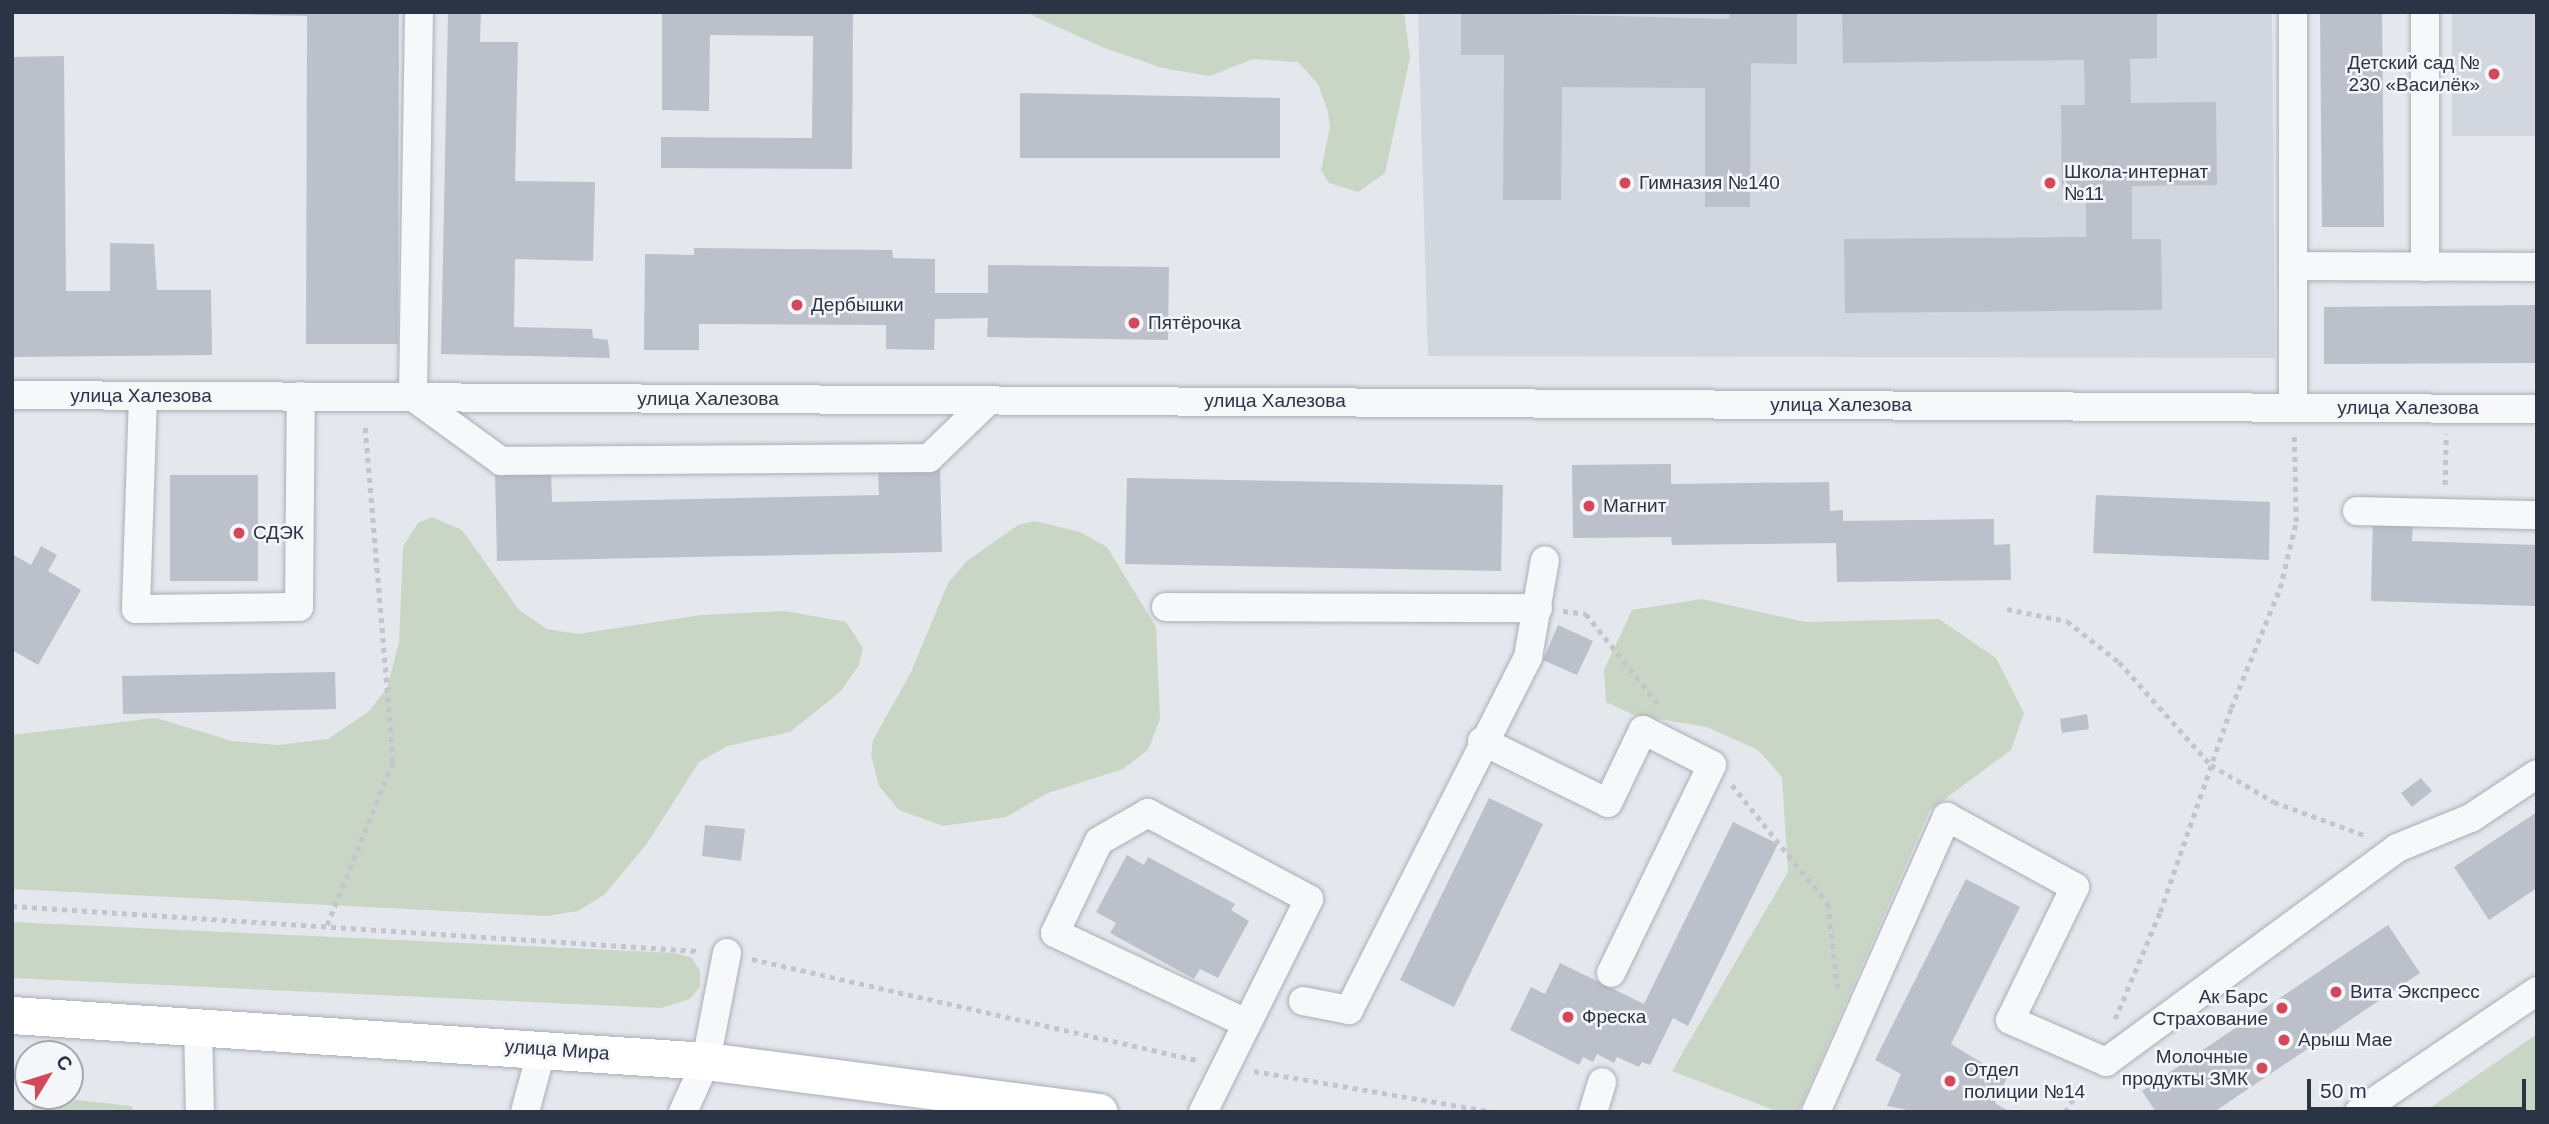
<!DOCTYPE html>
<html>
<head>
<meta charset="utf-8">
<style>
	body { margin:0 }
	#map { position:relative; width:2549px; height:1124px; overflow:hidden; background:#e4e7ec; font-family:Arial,sans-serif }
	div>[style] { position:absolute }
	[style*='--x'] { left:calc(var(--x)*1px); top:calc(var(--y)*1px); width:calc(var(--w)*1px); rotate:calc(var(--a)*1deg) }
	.built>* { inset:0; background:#d2d6de }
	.green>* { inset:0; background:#c9d6c5 }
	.building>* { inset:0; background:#bbc0ca }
	.path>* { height:4.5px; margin-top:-2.25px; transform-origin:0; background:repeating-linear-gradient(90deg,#c2c5cb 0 5px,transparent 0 10px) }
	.roads { filter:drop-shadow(0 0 2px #a9aeb7) drop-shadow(0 0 2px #a9aeb7) }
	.minor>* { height:28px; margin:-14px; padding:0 14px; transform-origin:14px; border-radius:14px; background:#f7f8fa }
	.major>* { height:37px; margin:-18.5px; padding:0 18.5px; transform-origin:18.5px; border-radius:18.5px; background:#fff }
	.dots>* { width:19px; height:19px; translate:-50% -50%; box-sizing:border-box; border:4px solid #f4f6f9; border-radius:50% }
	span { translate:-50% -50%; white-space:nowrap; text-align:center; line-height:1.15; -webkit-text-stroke:5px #f4f6f9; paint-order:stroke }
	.poi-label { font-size:19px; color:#2b3445 }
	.right { translate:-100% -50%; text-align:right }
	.left { translate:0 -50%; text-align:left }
	.street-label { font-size:19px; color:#2b3445 }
	.frame { position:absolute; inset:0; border:14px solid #2b3445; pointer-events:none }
	.north { position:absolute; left:14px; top:1040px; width:70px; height:70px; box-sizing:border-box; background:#f4f6f9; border:2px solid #a4a8b1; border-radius:50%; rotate:52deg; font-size:19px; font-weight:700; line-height:28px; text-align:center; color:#2b3445 }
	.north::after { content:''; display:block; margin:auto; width:24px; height:32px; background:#d1495b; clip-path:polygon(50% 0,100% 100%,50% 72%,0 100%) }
	.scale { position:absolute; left:2307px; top:1079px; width:219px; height:32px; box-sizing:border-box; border:4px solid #2b3445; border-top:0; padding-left:9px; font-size:21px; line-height:24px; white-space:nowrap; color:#2b3445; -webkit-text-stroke:5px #f4f6f9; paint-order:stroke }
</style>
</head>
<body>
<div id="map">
	<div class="built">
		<i style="clip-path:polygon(1418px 12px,2272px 12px,2275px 358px,1428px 356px)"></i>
		<i style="clip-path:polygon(2452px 12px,2537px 12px,2537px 136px,2452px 136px)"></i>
	</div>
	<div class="green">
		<i style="clip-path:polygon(1025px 12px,1404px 12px,1410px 58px,1385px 173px,1358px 192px,1329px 183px,1321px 170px,1330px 127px,1328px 112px,1318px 84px,1298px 62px,1253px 59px,1210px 76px,1162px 68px,1102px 47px)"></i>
		<i style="clip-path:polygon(432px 517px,462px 530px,519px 610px,547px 629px,578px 634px,701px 615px,785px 611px,846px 622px,863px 648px,859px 665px,840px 692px,790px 732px,728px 746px,699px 762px,646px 845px,605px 894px,578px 911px,547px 916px,12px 889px,12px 735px,156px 718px,232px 741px,278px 745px,328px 739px,368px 712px,387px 688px,399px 642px,403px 547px,418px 523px)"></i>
		<i style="clip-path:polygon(1035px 521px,1080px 532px,1107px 547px,1156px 627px,1160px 719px,1148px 750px,1123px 769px,1048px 793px,1006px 817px,943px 826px,899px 810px,879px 786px,871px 755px,873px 740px,911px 672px,948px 583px,967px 561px,1018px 525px)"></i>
		<i style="clip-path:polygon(1702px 599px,1805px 622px,1939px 619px,1996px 658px,2024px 713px,2011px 750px,1930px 810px,1798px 1112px,1779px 1112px,1672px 1071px,1788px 872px,1782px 777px,1758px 750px,1707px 727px,1634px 715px,1606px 702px,1604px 670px,1632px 610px)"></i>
		<i style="clip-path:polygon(12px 922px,676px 953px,692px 958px,700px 971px,700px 987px,690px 999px,661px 1008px,13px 978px)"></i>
		<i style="clip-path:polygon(2537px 1034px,2537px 1112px,2424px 1112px)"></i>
		<i style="clip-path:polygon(68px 1099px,131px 1106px,135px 1112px,30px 1112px,36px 1101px)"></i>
	</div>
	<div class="building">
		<i style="clip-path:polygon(138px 12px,399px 12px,398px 344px,306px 344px,307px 16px)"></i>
		<i style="clip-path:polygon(448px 12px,481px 12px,480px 42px,518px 42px,515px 181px,595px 182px,593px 261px,515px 259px,514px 327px,592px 329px,593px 338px,608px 340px,610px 358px,441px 354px)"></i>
		<i style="clip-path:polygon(662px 12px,853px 12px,852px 169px,661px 168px,661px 137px,812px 138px,813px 36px,710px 35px,709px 111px,662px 110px)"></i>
		<i style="clip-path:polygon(1461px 12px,1729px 19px,1729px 12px,1797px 12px,1797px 64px,1751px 63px,1750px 207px,1705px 207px,1705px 88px,1562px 87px,1561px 200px,1503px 200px,1504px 55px,1461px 55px)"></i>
		<i style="clip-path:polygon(1842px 12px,2157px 12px,2157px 58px,2130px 59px,2131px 103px,2216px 102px,2217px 185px,2132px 186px,2132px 239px,2161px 239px,2162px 310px,1845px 313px,1844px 239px,2086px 237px,2086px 188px,2062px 188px,2061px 105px,2085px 105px,2084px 60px,1843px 63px)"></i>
		<i style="clip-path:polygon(2320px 12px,2382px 12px,2384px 227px,2322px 227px)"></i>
		<i style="clip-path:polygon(64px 56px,66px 291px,110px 291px,110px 243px,154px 244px,157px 290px,211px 290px,212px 355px,12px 357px,12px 57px)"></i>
		<i style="clip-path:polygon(1020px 93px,1280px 98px,1280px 158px,1020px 158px)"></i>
		<i style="clip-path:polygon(694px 248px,892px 250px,893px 258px,935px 259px,935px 293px,988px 293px,988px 265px,1169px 267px,1168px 340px,987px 337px,988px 318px,935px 319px,934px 350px,886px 349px,886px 325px,699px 324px,699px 350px,644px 350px,645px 254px,694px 255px)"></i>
		<i style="clip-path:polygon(2537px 305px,2537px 363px,2324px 364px,2324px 307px)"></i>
		<i style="clip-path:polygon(1671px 464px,1671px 484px,1829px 482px,1830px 511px,1843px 510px,1843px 521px,1994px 519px,1994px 545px,2010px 544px,2011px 580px,1837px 582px,1836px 543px,1672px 545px,1671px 537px,1573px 538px,1572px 465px)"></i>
		<i style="clip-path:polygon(940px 468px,942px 552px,497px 561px,495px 472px,551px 471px,552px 502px,879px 495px,878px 470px)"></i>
		<i style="clip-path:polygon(170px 475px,258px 475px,258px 581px,170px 581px)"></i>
		<i style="clip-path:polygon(1127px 478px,1503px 485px,1501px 571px,1125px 564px)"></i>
		<i style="clip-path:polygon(2096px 495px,2270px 502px,2269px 560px,2093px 553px)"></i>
		<i style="clip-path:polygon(2373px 515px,2413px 516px,2412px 541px,2537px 545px,2537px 606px,2371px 601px)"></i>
		<i style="clip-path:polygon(41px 546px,57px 555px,48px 571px,81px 590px,38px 665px,12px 650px,12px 554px,31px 565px)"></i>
		<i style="clip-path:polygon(1558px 625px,1593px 641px,1577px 675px,1543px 660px)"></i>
		<i style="clip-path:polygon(335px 672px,336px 709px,123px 714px,122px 676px)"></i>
		<i style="clip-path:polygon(2087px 714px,2089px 729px,2062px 733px,2060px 719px)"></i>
		<i style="clip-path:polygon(2421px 778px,2432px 791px,2412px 807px,2401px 793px)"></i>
		<i style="clip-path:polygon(1489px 798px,1543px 824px,1454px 1007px,1400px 980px)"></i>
		<i style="clip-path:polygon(2537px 812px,2537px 888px,2489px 920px,2454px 867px)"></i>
		<i style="clip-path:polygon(1733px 822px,1778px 844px,1688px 1026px,1673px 1018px,1650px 1065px,1642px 1062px,1639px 1067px,1617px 1057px,1614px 1063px,1597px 1054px,1593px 1062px,1583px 1057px,1579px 1065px,1510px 1030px,1531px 987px,1545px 994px,1560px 963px,1644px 1004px)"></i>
		<i style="clip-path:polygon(705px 825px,745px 829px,741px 861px,702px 856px)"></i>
		<i style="clip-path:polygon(1127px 855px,1144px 865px,1148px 857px,1235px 904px,1231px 910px,1249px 921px,1218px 978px,1200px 969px,1194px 979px,1110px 933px,1116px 923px,1096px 912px)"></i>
		<i style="clip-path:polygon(1966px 879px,2020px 907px,1951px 1044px,2007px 1078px,1995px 1103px,2010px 1112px,1918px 1112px,1887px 1106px,1901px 1074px,1875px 1060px)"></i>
		<i style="clip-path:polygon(2388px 925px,2420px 973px,2214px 1112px,2156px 1112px,2142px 1091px)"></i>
	</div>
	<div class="path">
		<i style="--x:2445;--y:485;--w:51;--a:-88.9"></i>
		<i style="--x:2007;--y:609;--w:61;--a:11.3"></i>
		<i style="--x:2067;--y:621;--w:66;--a:38.3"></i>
		<i style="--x:2119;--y:662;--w:138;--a:48.2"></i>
		<i style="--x:2211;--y:765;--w:73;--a:30.4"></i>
		<i style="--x:2274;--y:802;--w:99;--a:20.1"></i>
		<i style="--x:1563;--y:611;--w:23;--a:7"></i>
		<i style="--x:1586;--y:614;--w:118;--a:51.2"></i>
		<i style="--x:1732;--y:785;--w:153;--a:51.1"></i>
		<i style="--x:1828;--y:904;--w:87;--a:83.4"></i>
		<i style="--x:12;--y:906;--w:688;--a:3.75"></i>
		<i style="--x:327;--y:925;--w:176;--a:-68"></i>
		<i style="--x:393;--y:762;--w:337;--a:-94.8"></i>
		<i style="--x:752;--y:959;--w:457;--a:12.8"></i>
		<i style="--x:2115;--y:1019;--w:116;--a:-67.2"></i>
		<i style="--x:2160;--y:912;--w:216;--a:-70.8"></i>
		<i style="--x:2231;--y:708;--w:130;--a:-67.8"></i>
		<i style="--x:2280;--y:588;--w:68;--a:-76.4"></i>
		<i style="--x:2296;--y:522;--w:88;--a:-91.3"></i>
		<i style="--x:1254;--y:1071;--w:244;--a:9.7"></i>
		<i style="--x:2065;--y:1112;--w:34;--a:-58"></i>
	</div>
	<div class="roads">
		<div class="minor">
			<i style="--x:419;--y:12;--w:385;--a:90.9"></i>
			<i style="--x:413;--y:397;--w:109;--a:36"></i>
			<i style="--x:501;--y:461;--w:428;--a:-0.4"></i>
			<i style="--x:929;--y:458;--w:83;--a:-44"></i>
			<i style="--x:2293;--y:12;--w:396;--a:90"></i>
			<i style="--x:2425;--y:12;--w:255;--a:90"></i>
			<i style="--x:2293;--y:266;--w:244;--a:0.2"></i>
			<i style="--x:12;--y:395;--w:2525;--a:0.32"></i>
			<i style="--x:143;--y:396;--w:213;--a:91.9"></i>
			<i style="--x:136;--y:609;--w:163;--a:-0.7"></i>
			<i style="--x:299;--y:607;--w:211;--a:-89.5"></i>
			<i style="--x:2357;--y:511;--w:180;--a:1.3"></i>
			<i style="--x:1166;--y:607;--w:372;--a:0.2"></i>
			<i style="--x:1482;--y:741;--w:140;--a:26.2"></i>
			<i style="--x:1608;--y:803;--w:81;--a:-64.4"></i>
			<i style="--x:1643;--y:730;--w:77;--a:26.9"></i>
			<i style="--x:1712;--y:765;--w:231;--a:115.9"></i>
			<i style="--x:1303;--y:1001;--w:47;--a:11.1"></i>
			<i style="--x:1349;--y:1010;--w:396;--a:-63.1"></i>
			<i style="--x:1528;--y:657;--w:98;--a:-80.1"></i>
			<i style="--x:198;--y:1026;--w:86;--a:88.7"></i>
			<i style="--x:525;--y:1112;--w:65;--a:-74.9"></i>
			<i style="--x:683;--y:1112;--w:56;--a:-65.7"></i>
			<i style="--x:706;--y:1061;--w:110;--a:-79"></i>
			<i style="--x:1203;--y:1112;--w:238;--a:-63.5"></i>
			<i style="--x:1309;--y:899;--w:183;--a:-151.9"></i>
			<i style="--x:1148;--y:813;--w:56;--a:150.3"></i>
			<i style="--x:1099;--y:841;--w:102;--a:115.6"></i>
			<i style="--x:1055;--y:933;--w:211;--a:25.2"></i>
			<i style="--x:1593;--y:1112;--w:31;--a:-73"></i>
			<i style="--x:1816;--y:1112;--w:323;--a:-66.1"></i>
			<i style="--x:1947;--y:817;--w:146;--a:28.7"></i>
			<i style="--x:2075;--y:887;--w:148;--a:116"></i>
			<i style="--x:2010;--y:1020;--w:105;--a:23.6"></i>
			<i style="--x:2106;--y:1062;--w:361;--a:-36.3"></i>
			<i style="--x:2397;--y:848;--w:80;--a:-22.1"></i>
			<i style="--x:2471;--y:818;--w:79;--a:-33.7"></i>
			<i style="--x:2359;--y:1112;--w:215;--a:-34.2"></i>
		</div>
		<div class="major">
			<i style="--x:12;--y:1015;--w:696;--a:3.79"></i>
			<i style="--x:706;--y:1061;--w:396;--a:7.4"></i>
		</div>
	</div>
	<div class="dots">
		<i style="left:2494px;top:74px;background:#d1495b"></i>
		<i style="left:1625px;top:183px;background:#d1495b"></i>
		<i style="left:2050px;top:183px;background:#d1495b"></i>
		<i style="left:797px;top:305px;background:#d1495b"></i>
		<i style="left:1134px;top:323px;background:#d1495b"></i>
		<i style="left:1589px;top:506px;background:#d1495b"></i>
		<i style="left:239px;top:533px;background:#d1495b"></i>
		<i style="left:2336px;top:992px;background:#d1495b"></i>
		<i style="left:2282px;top:1008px;background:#d1495b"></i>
		<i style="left:1568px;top:1017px;background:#d1495b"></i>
		<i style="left:2284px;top:1040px;background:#d1495b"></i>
		<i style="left:2262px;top:1068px;background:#d1495b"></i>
		<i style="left:1950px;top:1081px;background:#d1495b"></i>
	</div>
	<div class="poi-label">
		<span class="right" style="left:2480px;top:74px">Детский сад №<br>230 «Василёк»</span>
		<span class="left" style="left:2064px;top:183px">Школа-интернат<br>№11</span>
		<span class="left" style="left:1639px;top:183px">Гимназия №140</span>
		<span class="left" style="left:811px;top:305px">Дербышки</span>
		<span class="left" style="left:1148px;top:323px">Пятёрочка</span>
		<span class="left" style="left:1603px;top:506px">Магнит</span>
		<span class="left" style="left:253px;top:533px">СДЭК</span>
		<span class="left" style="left:2350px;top:992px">Вита Экспресс</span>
		<span class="right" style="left:2268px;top:1008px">Ак Барс<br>Страхование</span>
		<span class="left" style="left:1582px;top:1017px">Фреска</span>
		<span class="left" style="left:2298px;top:1040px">Арыш Мае</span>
		<span class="right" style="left:2248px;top:1068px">Молочные<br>продукты ЗМК</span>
		<span class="left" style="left:1964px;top:1081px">Отдел<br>полиции №14</span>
	</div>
	<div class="street-label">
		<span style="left:141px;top:396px">улица Халезова</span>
		<span style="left:708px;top:399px">улица Халезова</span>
		<span style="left:1275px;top:401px">улица Халезова</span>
		<span style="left:1841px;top:405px">улица Халезова</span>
		<span style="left:2408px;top:408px">улица Халезова</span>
		<span style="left:557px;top:1050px;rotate:4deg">улица Мира</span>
	</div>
	<div class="frame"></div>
	<div class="north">С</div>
	<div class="scale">50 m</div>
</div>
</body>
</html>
